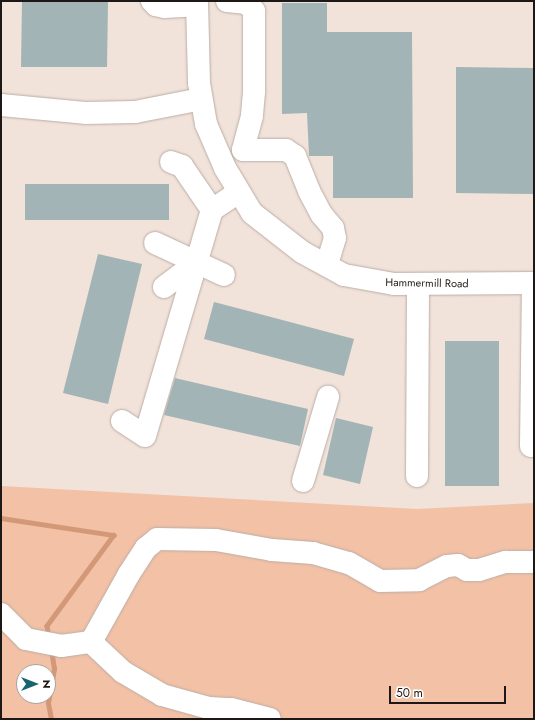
<!DOCTYPE html>
<html>
<head>
<meta charset="utf-8">
<style>
	body { margin:0 }
	#map { position:relative; width:535px; height:720px; overflow:hidden; background:#f1e2da; font-family:Jost,sans-serif }
	div>[style] { position:absolute }
	[style*='--x'] { left:calc(var(--x)*1px); top:calc(var(--y)*1px); width:calc(var(--w)*1px); rotate:calc(var(--a)*1deg) }
	.green>* { inset:0; background:#f2c1a6 }
	.stream>* { height:4.5px; margin:-2.25px; padding:0 2.25px; transform-origin:2.25px; border-radius:2.25px; background:#d39877 }
	.building>* { inset:0; background:#a2b4b6 }
	.roads { filter:drop-shadow(0 0 1px #bbada5) drop-shadow(0 0 1px #bbada5) }
	.minor>* { height:22px; margin:-11px; padding:0 11px; transform-origin:11px; border-radius:11px; background:#fff }
	span { translate:-50% -50%; white-space:nowrap; text-align:center; line-height:1.15; -webkit-text-stroke:3px #fff; paint-order:stroke }
	.street-label { font-size:11px; color:#1d1815 }
	.frame { position:absolute; inset:0; border:2px solid #1d1815; pointer-events:none }
	.north { position:absolute; left:16px; top:664px; width:40px; height:40px; box-sizing:border-box; background:#fff; border:1px solid #a5a3a1; border-radius:50%; rotate:90deg; font-size:11px; font-weight:700; line-height:16px; text-align:center; color:#1d1815 }
	.north::after { content:''; display:block; margin:auto; width:14px; height:18px; background:#19656f; clip-path:polygon(50% 0,100% 100%,50% 72%,0 100%) }
	.scale { position:absolute; left:389px; top:686px; width:117px; height:18px; box-sizing:border-box; border:2px solid #1d1815; border-top:0; padding-left:5px; font-size:12px; line-height:14px; white-space:nowrap; color:#1d1815; -webkit-text-stroke:3px #fff; paint-order:stroke }
</style>
</head>
<body>
<div id="map">
	<div class="green">
		<i style="clip-path:polygon(evenodd,1px 486px,417px 509px,534px 503px,534px 719px,1px 719px,1px 486px,24px 672px,48px 672px,48px 696px,24px 696px,24px 672px)"></i>
	</div>
	<div class="stream">
		<i style="--x:1;--y:518;--w:114;--a:8.6"></i>
		<i style="--x:114;--y:535;--w:113;--a:126.4"></i>
		<i style="--x:47;--y:626;--w:11;--a:80"></i>
		<i style="--x:51;--y:719;--w:16;--a:-101"></i>
		<i style="--x:48;--y:703;--w:35;--a:-80"></i>
		<i style="--x:54;--y:669;--w:19;--a:-99"></i>
	</div>
	<div class="building">
		<i style="clip-path:polygon(22px 1px,108px 1px,107px 67px,21px 67px)"></i>
		<i style="clip-path:polygon(282px 3px,327px 3px,327px 32px,412px 32px,413px 198px,333px 198px,333px 156px,309px 156px,307px 113px,282px 114px)"></i>
		<i style="clip-path:polygon(456px 67px,534px 68px,534px 194px,456px 193px)"></i>
		<i style="clip-path:polygon(25px 184px,169px 184px,169px 220px,25px 220px)"></i>
		<i style="clip-path:polygon(98px 254px,142px 264px,108px 404px,63px 393px)"></i>
		<i style="clip-path:polygon(214px 302px,354px 339px,344px 376px,204px 339px)"></i>
		<i style="clip-path:polygon(445px 341px,499px 341px,499px 486px,445px 486px)"></i>
		<i style="clip-path:polygon(175px 378px,308px 409px,300px 446px,164px 415px)"></i>
		<i style="clip-path:polygon(336px 418px,373px 427px,360px 484px,323px 475px)"></i>
	</div>
	<div class="roads">
		<div class="minor">
			<i style="--x:152;--y:1;--w:6;--a:45"></i>
			<i style="--x:156;--y:5;--w:8;--a:14"></i>
			<i style="--x:164;--y:7;--w:33;--a:-3"></i>
			<i style="--x:197;--y:1;--w:82;--a:88.6"></i>
			<i style="--x:199;--y:83;--w:42;--a:80.3"></i>
			<i style="--x:206;--y:124;--w:48;--a:66.6"></i>
			<i style="--x:225;--y:168;--w:52;--a:59"></i>
			<i style="--x:252;--y:213;--w:63;--a:38"></i>
			<i style="--x:302;--y:252;--w:48;--a:28.7"></i>
			<i style="--x:344;--y:275;--w:51;--a:10.2"></i>
			<i style="--x:394;--y:284;--w:140;--a:-0.4"></i>
			<i style="--x:227;--y:1;--w:20;--a:6"></i>
			<i style="--x:247;--y:3;--w:11;--a:49"></i>
			<i style="--x:254;--y:11;--w:81;--a:90"></i>
			<i style="--x:254;--y:92;--w:24;--a:95"></i>
			<i style="--x:252;--y:116;--w:35;--a:105"></i>
			<i style="--x:243;--y:150;--w:43;--a:0"></i>
			<i style="--x:286;--y:150;--w:11;--a:34"></i>
			<i style="--x:295;--y:156;--w:38;--a:68"></i>
			<i style="--x:309;--y:191;--w:27;--a:62"></i>
			<i style="--x:322;--y:215;--w:17;--a:50"></i>
			<i style="--x:333;--y:228;--w:10;--a:79"></i>
			<i style="--x:335;--y:238;--w:28;--a:107"></i>
			<i style="--x:1;--y:105;--w:84;--a:5.4"></i>
			<i style="--x:85;--y:113;--w:50;--a:-1.1"></i>
			<i style="--x:135;--y:112;--w:67;--a:-11.1"></i>
			<i style="--x:171;--y:162;--w:12;--a:20"></i>
			<i style="--x:182;--y:166;--w:53;--a:55.7"></i>
			<i style="--x:155;--y:243;--w:76;--a:24.9"></i>
			<i style="--x:164;--y:287;--w:40;--a:-37"></i>
			<i style="--x:122;--y:421;--w:27;--a:33"></i>
			<i style="--x:145;--y:436;--w:236;--a:-73.5"></i>
			<i style="--x:212;--y:210;--w:32;--a:-34"></i>
			<i style="--x:531;--y:446;--w:163;--a:-89.3"></i>
			<i style="--x:417;--y:476;--w:192;--a:-89.7"></i>
			<i style="--x:303;--y:481;--w:88;--a:-73.4"></i>
			<i style="--x:1;--y:614;--w:35;--a:45"></i>
			<i style="--x:26;--y:639;--w:36;--a:11"></i>
			<i style="--x:61;--y:646;--w:30;--a:-8"></i>
			<i style="--x:91;--y:642;--w:44;--a:43.2"></i>
			<i style="--x:123;--y:672;--w:45;--a:30.5"></i>
			<i style="--x:162;--y:695;--w:49;--a:15.5"></i>
			<i style="--x:209;--y:708;--w:22;--a:3"></i>
			<i style="--x:231;--y:709;--w:40;--a:14.4"></i>
			<i style="--x:91;--y:642;--w:78;--a:-60.8"></i>
			<i style="--x:129;--y:574;--w:31;--a:-57"></i>
			<i style="--x:146;--y:548;--w:14;--a:-39"></i>
			<i style="--x:157;--y:539;--w:59;--a:1"></i>
			<i style="--x:216;--y:540;--w:57;--a:10.1"></i>
			<i style="--x:272;--y:550;--w:41;--a:4.2"></i>
			<i style="--x:313;--y:553;--w:37;--a:16"></i>
			<i style="--x:349;--y:563;--w:36;--a:30"></i>
			<i style="--x:380;--y:581;--w:39;--a:-1"></i>
			<i style="--x:419;--y:580;--w:31;--a:-27"></i>
			<i style="--x:447;--y:566;--w:11;--a:-5"></i>
			<i style="--x:458;--y:565;--w:10;--a:29"></i>
			<i style="--x:467;--y:570;--w:12;--a:0"></i>
			<i style="--x:479;--y:570;--w:28;--a:-17"></i>
			<i style="--x:506;--y:562;--w:28;--a:0"></i>
		</div>
	</div>
	<div class="street-label">
		<span style="left:427px;top:283px;rotate:1deg">Hammermill Road</span>
	</div>
	<div class="frame"></div>
	<div class="north">N</div>
	<div class="scale">50 m</div>
</div>
</body>
</html>
